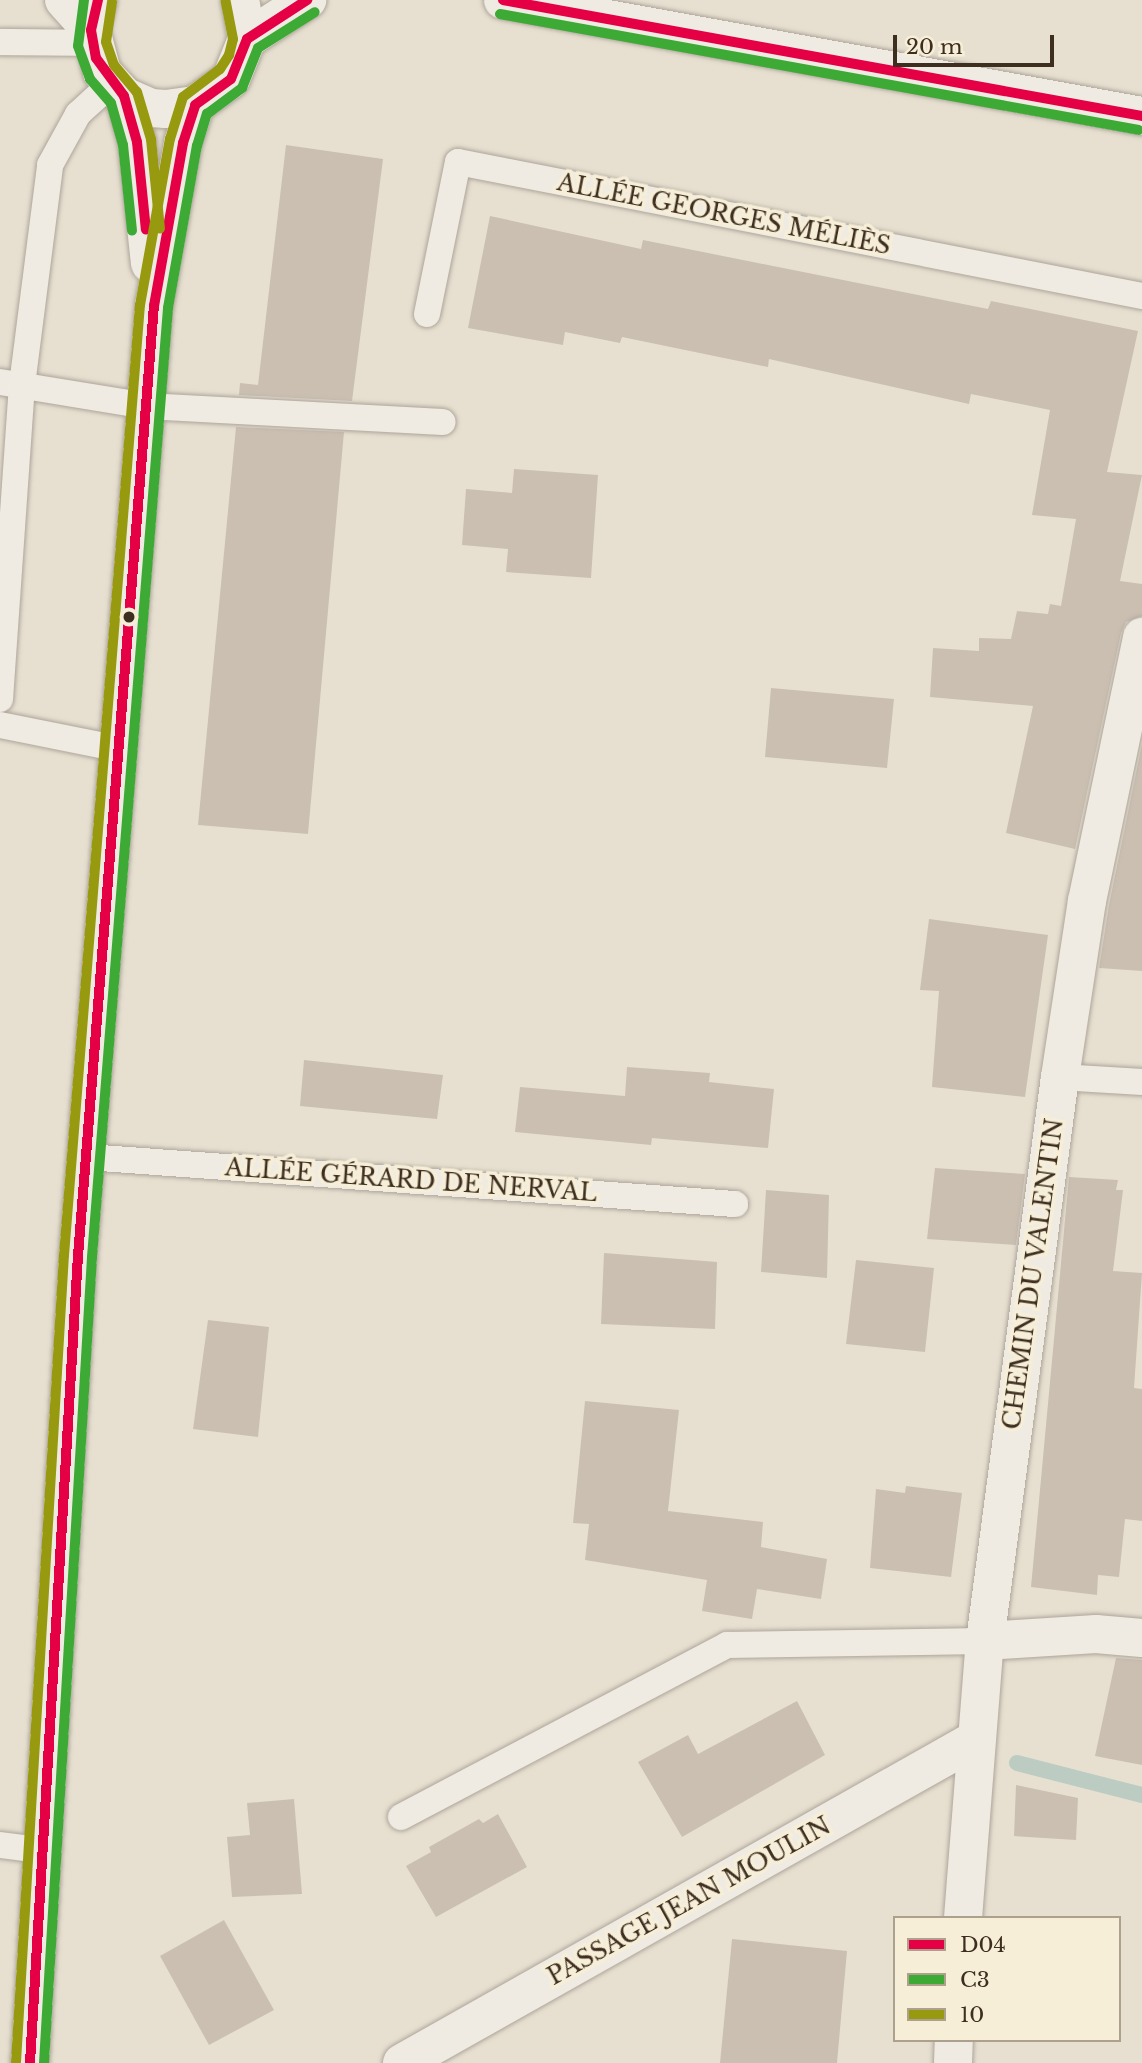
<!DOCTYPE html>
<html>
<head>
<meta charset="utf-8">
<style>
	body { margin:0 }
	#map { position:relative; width:1142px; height:2063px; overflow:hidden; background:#e7e0d1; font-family:"Libre Baskerville",serif }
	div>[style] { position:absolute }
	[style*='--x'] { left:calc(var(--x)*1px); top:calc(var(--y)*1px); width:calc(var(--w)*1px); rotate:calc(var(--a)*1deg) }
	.stream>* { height:16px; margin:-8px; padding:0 8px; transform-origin:8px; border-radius:8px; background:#bcccc2 }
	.building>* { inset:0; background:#cbbfb2 }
	.roads { filter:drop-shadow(0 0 2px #ada599) drop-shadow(0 0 2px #ada599) }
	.lane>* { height:26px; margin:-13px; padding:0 13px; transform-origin:13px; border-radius:13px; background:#efebe3 }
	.street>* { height:38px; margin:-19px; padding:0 19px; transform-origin:19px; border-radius:19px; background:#efebe3 }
	.secondary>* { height:38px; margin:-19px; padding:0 19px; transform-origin:19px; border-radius:19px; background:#efebe3 }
	.bus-1>* { height:10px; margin:-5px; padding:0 5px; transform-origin:5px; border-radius:5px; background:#e50046 }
	.bus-2>* { height:10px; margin:-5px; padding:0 5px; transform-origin:5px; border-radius:5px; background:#3daa36 }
	.bus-3>* { height:10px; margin:-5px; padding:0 5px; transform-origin:5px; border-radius:5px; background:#97990e }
	.dots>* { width:19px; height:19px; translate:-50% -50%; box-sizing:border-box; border:4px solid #f7eed8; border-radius:50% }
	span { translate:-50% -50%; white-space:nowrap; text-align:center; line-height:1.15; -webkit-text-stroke:7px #f7eed8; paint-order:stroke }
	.street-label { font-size:24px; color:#3d2e20 }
	.legend { position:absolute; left:893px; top:1916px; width:228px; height:126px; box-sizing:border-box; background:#f7eed8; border:2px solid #ada18e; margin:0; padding:9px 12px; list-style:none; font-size:21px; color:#3d2e20 }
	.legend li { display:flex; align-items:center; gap:14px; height:35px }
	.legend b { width:35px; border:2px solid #ada18e }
	.scale { position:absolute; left:893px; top:35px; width:161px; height:32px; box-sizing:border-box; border:4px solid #3d2e20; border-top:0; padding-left:9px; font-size:21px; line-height:24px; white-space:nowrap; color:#3d2e20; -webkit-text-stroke:5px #f7eed8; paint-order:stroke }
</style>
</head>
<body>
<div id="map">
	<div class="stream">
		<i style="--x:1017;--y:1763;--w:129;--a:14.4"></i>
	</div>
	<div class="building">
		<i style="clip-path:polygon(286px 145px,383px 159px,352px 401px,239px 395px,240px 383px,258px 385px)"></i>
		<i style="clip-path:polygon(490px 216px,641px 249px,643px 240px,988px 309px,991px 301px,1138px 331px,1107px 472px,1142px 475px,1120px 581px,1142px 584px,1142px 616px,1126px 622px,1121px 633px,1075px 849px,1006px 833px,1033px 706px,930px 697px,933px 648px,979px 651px,979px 638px,1011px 639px,1017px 611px,1048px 614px,1050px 604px,1061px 606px,1076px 519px,1032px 515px,1050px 410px,971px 394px,969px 404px,769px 359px,768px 367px,622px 337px,620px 343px,565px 332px,563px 345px,468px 328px)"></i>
		<i style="clip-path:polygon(236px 427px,344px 432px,308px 834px,198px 825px)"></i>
		<i style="clip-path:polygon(514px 469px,598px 475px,591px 578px,506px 572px,508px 549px,462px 545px,466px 489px,512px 493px)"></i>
		<i style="clip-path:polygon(771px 688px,894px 699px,887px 768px,765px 757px)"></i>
		<i style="clip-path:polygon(1142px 744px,1142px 971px,1099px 968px,1109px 905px)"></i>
		<i style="clip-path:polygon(929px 919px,1048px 935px,1025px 1097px,932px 1087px,939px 991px,920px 990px)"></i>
		<i style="clip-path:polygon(304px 1060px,443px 1075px,437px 1119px,300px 1106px)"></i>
		<i style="clip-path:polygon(627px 1067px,710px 1073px,709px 1082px,774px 1089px,768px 1148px,652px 1138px,651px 1145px,515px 1132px,520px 1087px,625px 1096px)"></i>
		<i style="clip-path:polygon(935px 1168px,1025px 1174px,1016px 1245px,927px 1239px)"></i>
		<i style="clip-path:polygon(1069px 1177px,1118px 1180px,1116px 1190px,1123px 1190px,1113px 1271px,1142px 1273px,1134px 1388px,1142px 1389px,1142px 1521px,1125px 1519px,1119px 1577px,1098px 1575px,1097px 1595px,1031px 1587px)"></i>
		<i style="clip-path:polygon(766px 1190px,829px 1195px,827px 1278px,761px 1272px)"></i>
		<i style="clip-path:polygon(604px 1253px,717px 1262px,715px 1329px,601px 1324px)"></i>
		<i style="clip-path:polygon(856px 1260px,934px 1268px,925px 1352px,846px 1344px)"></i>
		<i style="clip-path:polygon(208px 1320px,269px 1327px,258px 1437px,193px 1429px)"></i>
		<i style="clip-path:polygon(585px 1401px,679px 1410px,668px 1511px,763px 1522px,761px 1547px,827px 1559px,821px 1599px,757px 1589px,752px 1619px,702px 1611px,707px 1580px,585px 1560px,589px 1524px,573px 1523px)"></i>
		<i style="clip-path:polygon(906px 1486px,962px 1493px,951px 1577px,870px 1568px,876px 1489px,905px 1493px)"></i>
		<i style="clip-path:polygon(1116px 1658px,1142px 1660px,1142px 1765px,1095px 1756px)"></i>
		<i style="clip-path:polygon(797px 1701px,825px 1755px,682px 1837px,638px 1762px,688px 1735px,698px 1754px)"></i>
		<i style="clip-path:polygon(1016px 1785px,1078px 1798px,1076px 1840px,1014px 1836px)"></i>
		<i style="clip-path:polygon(294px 1799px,302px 1894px,232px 1897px,227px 1837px,250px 1835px,247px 1803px)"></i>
		<i style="clip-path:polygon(498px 1814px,527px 1867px,436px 1917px,406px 1866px,431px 1852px,429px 1847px,479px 1819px,483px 1823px)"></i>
		<i style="clip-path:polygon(224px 1920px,274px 2010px,209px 2045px,160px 1956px)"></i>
		<i style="clip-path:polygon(732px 1939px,847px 1951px,837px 2063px,720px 2063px)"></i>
	</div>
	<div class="roads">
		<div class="lane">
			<i style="--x:0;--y:42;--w:92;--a:0.6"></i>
			<i style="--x:427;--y:314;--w:155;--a:-78.5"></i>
			<i style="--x:458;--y:162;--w:697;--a:11.08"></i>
			<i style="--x:0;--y:382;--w:148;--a:9.3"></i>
			<i style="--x:146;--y:406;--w:297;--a:3.1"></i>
			<i style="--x:0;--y:699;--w:315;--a:-86"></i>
			<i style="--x:22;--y:385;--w:222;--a:-82.7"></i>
			<i style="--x:50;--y:165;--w:58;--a:-61.2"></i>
			<i style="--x:78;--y:114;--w:45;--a:-42.3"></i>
			<i style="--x:0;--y:725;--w:122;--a:11.3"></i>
			<i style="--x:1060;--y:1077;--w:82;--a:3.5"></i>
			<i style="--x:87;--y:1157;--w:650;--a:4.15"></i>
			<i style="--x:401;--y:1817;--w:369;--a:-27.8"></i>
			<i style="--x:727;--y:1645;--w:258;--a:-0.9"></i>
			<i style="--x:0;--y:1845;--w:40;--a:7.1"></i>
		</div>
		<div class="street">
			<i style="--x:64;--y:0;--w:40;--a:48"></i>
			<i style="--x:985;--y:1641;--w:111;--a:-3.6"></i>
			<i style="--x:1096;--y:1634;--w:46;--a:5"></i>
			<i style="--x:963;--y:1918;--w:278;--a:-85.5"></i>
			<i style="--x:985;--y:1641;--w:569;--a:-82.43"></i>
			<i style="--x:1060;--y:1077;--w:178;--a:-81.3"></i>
			<i style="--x:1087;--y:901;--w:270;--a:-78.2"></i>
			<i style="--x:402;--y:2063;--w:658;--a:-29.41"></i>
			<i style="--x:953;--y:2063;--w:23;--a:-88"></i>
		</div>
		<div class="secondary">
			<i style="--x:98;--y:0;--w:31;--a:103"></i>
			<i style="--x:91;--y:30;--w:43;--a:75.3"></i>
			<i style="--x:102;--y:72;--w:33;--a:47"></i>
			<i style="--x:124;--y:96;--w:30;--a:24"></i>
			<i style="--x:151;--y:108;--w:15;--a:4"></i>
			<i style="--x:166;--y:109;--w:29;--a:-8"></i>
			<i style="--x:195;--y:105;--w:44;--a:-35.8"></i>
			<i style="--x:231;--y:79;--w:43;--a:-68.2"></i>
			<i style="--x:247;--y:39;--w:40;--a:-100"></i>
			<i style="--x:503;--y:0;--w:649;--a:10.29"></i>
			<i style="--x:247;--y:39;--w:72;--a:-33"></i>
			<i style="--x:124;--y:96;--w:48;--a:74.2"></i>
			<i style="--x:137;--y:142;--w:122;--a:83.9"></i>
			<i style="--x:30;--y:2063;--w:808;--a:-86.6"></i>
			<i style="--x:78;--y:1256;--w:953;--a:-85.43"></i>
			<i style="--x:154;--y:306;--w:166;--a:-79.9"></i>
			<i style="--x:183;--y:143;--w:40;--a:-72"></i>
		</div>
	</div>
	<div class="bus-1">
		<i style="--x:98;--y:0;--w:31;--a:103"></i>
		<i style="--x:91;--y:30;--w:28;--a:80"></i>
		<i style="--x:96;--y:58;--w:47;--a:53.6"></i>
		<i style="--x:503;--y:0;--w:649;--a:10.29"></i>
		<i style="--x:247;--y:39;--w:72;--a:-33"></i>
		<i style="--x:124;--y:96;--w:48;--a:74.2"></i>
		<i style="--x:137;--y:142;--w:88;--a:84.2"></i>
		<i style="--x:195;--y:105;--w:44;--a:-35.8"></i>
		<i style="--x:231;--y:79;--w:43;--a:-68.2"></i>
		<i style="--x:30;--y:2063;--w:808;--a:-86.6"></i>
		<i style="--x:78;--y:1256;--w:953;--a:-85.43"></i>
		<i style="--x:154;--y:306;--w:166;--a:-79.9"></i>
		<i style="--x:183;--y:143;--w:40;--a:-72"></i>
	</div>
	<div class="bus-2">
		<i style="--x:84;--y:0;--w:46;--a:97.4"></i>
		<i style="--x:78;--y:46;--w:35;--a:70"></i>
		<i style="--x:90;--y:79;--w:32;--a:49"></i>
		<i style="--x:111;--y:103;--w:44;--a:74.1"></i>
		<i style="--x:123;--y:145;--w:86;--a:84"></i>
		<i style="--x:500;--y:14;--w:649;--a:10.29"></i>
		<i style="--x:44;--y:2063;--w:807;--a:-86.59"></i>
		<i style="--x:92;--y:1257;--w:952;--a:-85.42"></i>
		<i style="--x:168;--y:308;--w:165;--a:-79.9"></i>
		<i style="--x:197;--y:146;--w:34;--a:-73"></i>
		<i style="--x:207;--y:114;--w:44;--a:-36.6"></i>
		<i style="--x:242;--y:88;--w:43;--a:-68.2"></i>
		<i style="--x:258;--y:48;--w:67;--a:-32.3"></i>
	</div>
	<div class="bus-3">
		<i style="--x:112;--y:2;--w:40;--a:98.5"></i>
		<i style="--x:106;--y:42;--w:24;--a:71"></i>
		<i style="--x:114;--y:65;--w:35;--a:50"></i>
		<i style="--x:137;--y:92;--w:49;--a:73.4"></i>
		<i style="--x:151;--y:139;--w:90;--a:84.3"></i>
		<i style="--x:16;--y:2062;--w:808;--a:-86.6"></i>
		<i style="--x:64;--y:1255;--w:953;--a:-85.43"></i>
		<i style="--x:140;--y:305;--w:169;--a:-79.8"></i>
		<i style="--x:170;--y:139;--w:44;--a:-72.8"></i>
		<i style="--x:183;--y:97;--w:46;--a:-37.1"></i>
		<i style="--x:220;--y:69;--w:17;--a:-57"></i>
		<i style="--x:229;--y:55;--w:16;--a:-76"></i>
		<i style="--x:233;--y:39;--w:38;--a:-101"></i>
	</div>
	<div class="dots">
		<i style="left:129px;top:617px;background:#3d2e20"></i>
	</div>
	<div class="street-label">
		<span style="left:724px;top:214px;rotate:11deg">ALLÉE GEORGES MÉLIÈS</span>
		<span style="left:411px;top:1180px;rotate:4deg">ALLÉE GÉRARD DE NERVAL</span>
		<span style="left:1033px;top:1274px;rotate:-82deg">CHEMIN DU VALENTIN</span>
		<span style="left:689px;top:1901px;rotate:-29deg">PASSAGE JEAN MOULIN</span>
	</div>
	<ul class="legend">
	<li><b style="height:9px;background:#e50046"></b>D04</li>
	<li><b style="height:9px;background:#3daa36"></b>C3</li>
	<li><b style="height:9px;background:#97990e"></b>10</li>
	</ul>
	<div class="scale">20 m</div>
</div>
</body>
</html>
